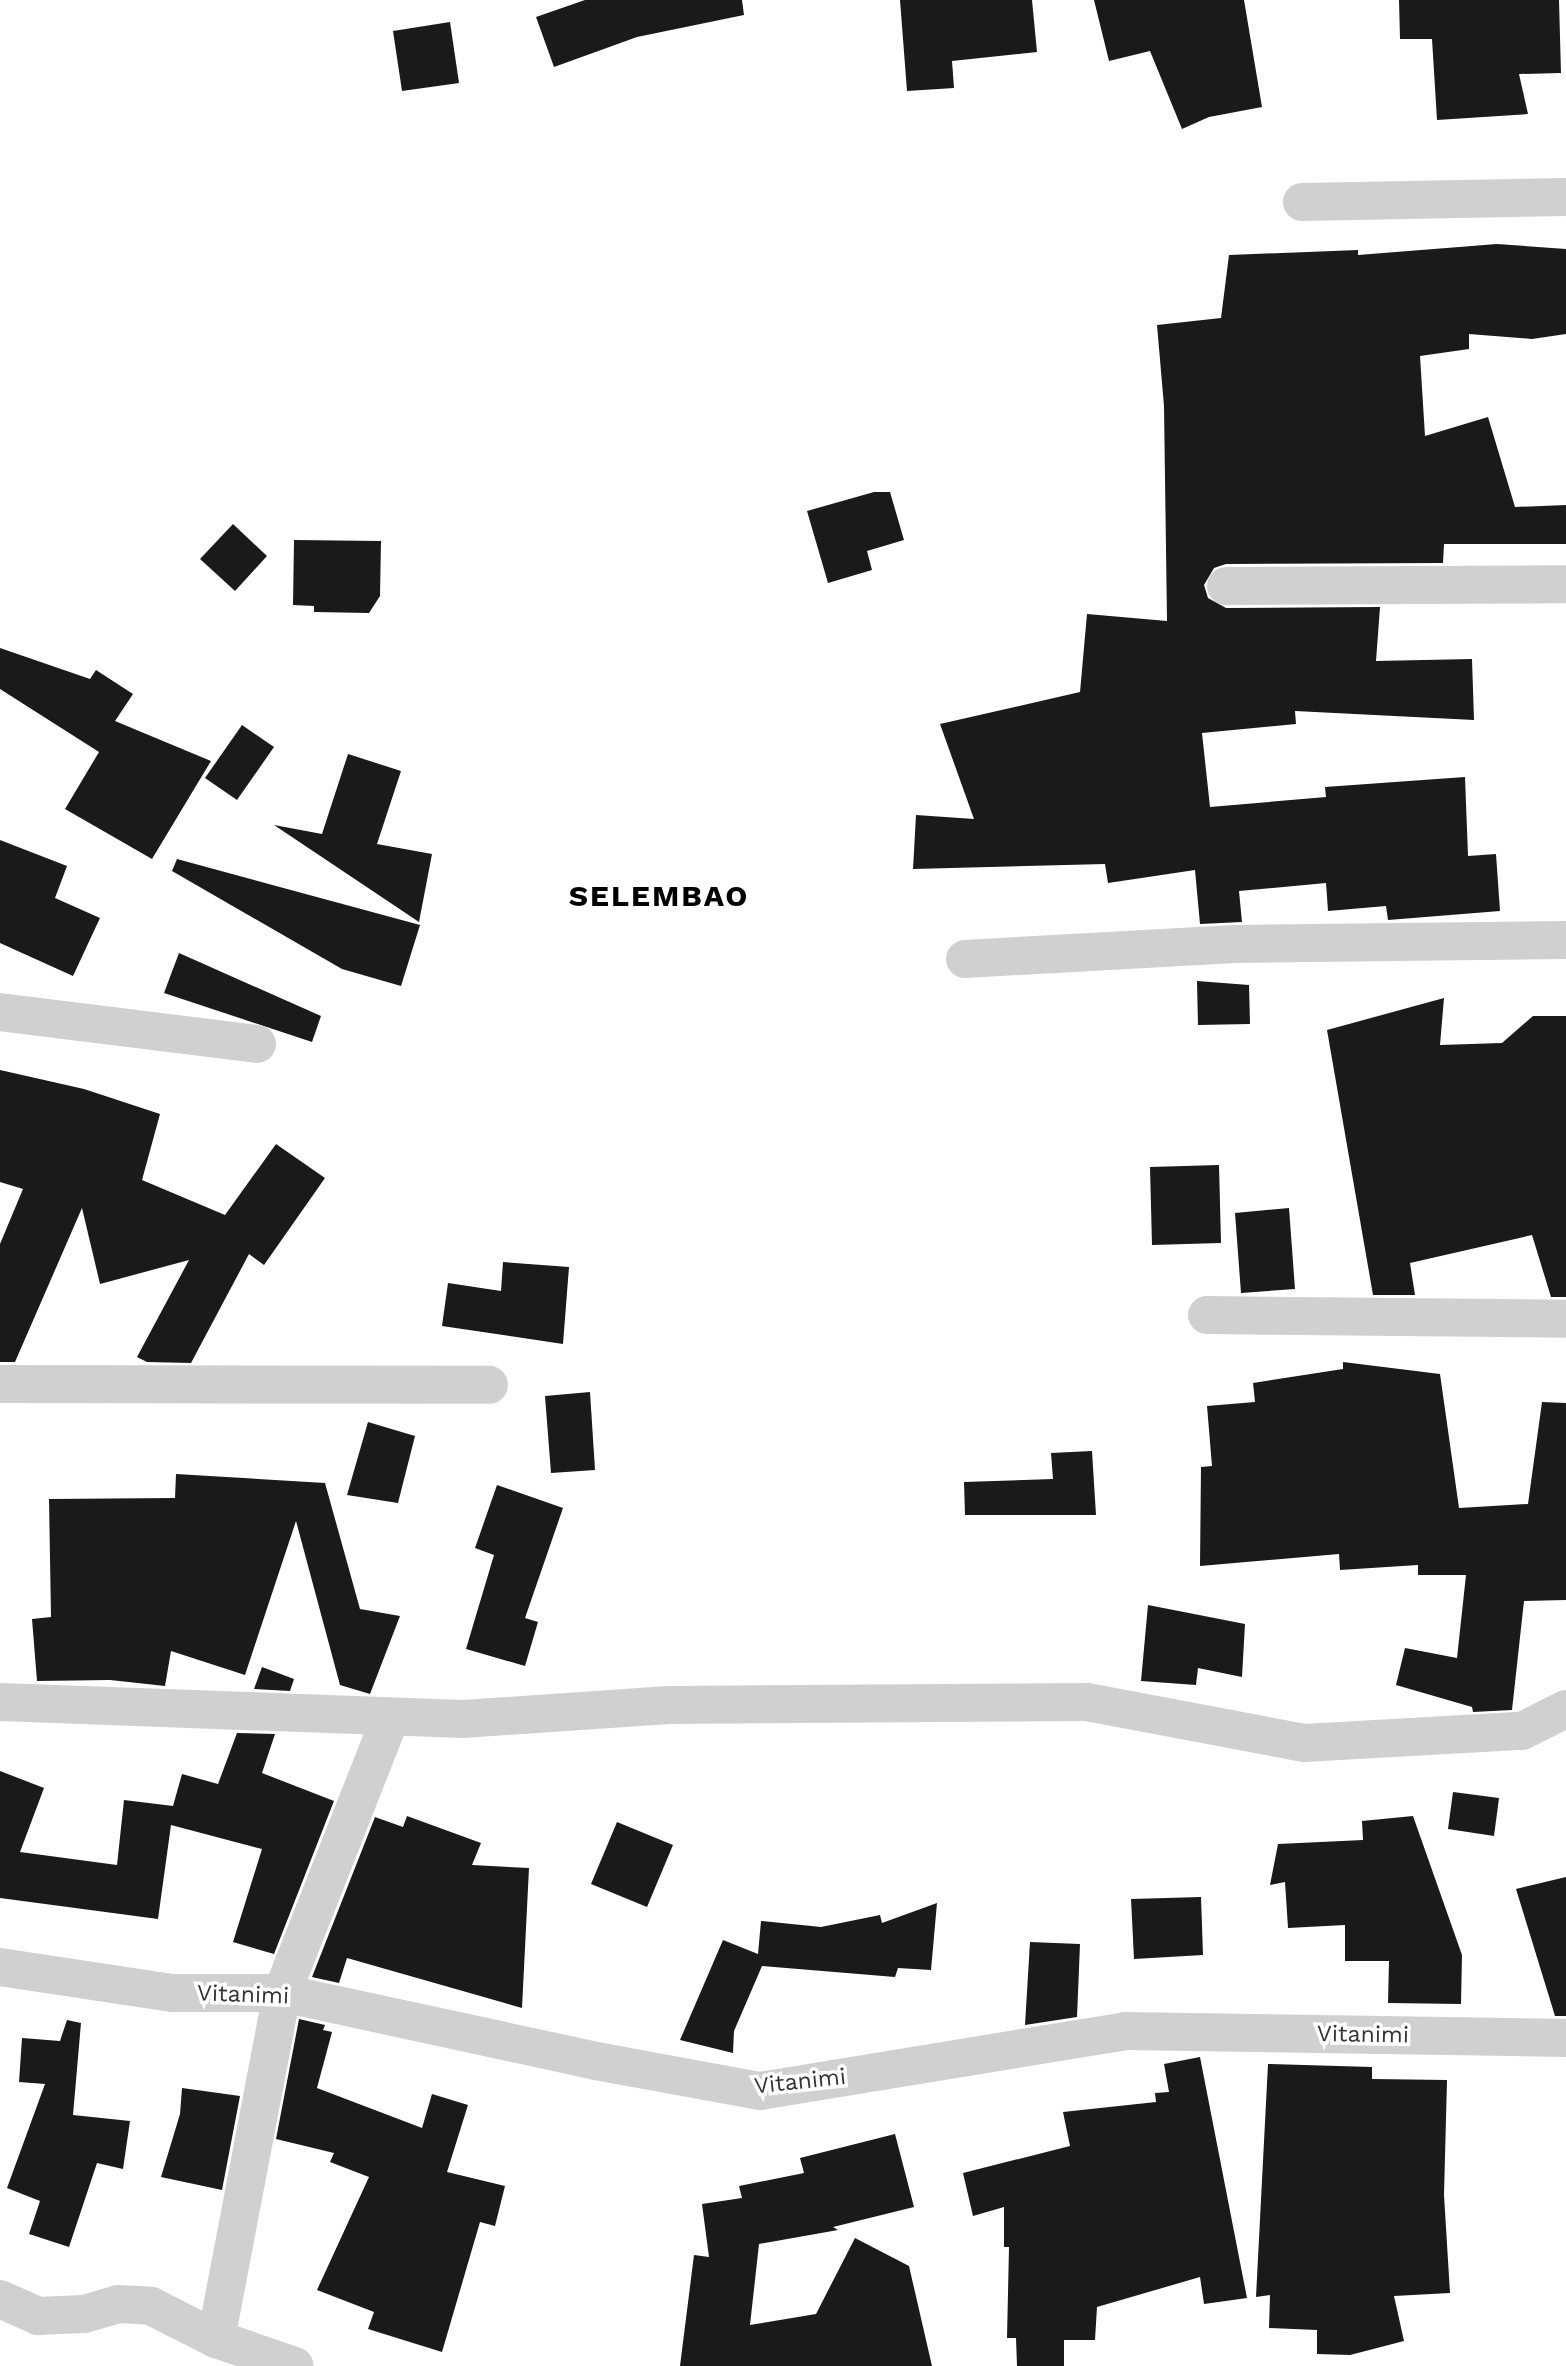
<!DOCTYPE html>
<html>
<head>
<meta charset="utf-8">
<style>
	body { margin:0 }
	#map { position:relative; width:1566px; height:2366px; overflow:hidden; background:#fff; font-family:"Work Sans",sans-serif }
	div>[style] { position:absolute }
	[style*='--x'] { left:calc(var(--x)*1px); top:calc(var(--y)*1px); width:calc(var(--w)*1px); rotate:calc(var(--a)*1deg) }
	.building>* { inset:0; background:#1a1a1a }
	.minor>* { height:38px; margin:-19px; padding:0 19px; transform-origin:19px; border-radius:19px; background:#d0d0d0 }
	span { translate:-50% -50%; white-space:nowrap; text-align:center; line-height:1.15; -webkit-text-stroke:7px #fff; paint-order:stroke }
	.street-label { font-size:23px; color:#333 }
	.district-label { font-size:30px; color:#000; font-weight:700; letter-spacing:2px }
</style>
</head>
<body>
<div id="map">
	<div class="building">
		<i style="clip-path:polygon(585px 0,742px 0,744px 15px,637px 37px,554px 67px,536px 17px)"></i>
		<i style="clip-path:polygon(900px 0,1032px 0,1037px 52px,952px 61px,954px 88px,907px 91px)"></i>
		<i style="clip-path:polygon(1094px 0,1244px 0,1262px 107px,1209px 117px,1182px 129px,1150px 51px,1109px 61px)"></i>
		<i style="clip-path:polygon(1399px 0,1559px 0,1561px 73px,1519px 74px,1528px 114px,1437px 120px,1432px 39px,1400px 39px)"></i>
		<i style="clip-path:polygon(450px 22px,459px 83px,402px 91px,393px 31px)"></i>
		<i style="clip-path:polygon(1497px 244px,1566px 249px,1566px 334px,1532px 339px,1469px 334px,1469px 349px,1420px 356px,1425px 436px,1488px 417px,1515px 507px,1566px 505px,1566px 544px,1444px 544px,1443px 563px,1226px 564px,1214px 568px,1204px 585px,1208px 598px,1226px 608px,1380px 607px,1376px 661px,1472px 659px,1474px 720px,1295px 711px,1296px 724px,1202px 733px,1210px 807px,1326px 797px,1325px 787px,1465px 777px,1468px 856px,1496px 854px,1500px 911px,1388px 920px,1386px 906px,1328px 911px,1326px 883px,1239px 891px,1242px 922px,1200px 924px,1195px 870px,1108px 883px,1105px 864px,913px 869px,916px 815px,974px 819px,940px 724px,1080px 692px,1087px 614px,1167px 621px,1164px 406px,1157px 325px,1221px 318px,1229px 255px,1358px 250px,1358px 255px)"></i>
		<i style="clip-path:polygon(874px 492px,890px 492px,904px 540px,867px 551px,872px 570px,828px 583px,807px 511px)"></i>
		<i style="clip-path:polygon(233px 524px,267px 556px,235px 591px,200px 559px)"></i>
		<i style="clip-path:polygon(294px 540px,381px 541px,380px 596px,369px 613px,314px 612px,314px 606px,293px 605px)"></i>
		<i style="clip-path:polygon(0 648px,90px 679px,96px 670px,133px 694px,115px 721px,211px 761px,152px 859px,65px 809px,99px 752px,0 689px)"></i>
		<i style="clip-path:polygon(242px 725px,274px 747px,237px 800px,205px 778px)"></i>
		<i style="clip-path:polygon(348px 754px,401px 771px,377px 844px,432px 854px,419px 922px,274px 825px,322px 834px)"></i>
		<i style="clip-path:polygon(0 840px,67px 866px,55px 898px,100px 918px,73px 976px,0 943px)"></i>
		<i style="clip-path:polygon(177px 859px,420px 925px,401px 986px,342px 969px,172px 871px)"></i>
		<i style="clip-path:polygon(179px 953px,321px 1016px,312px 1042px,164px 993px)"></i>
		<i style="clip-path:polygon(1197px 981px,1249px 985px,1250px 1024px,1198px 1025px)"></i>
		<i style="clip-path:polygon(1444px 998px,1440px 1045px,1502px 1043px,1533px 1016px,1566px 1016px,1566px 1297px,1551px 1297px,1532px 1235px,1410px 1263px,1415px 1295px,1373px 1295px,1327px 1030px)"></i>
		<i style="clip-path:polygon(0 1070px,84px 1089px,160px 1114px,142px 1180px,225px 1215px,276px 1144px,325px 1178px,264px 1265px,249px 1254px,191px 1363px,147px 1362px,137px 1357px,189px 1260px,100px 1284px,82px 1208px,15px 1362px,0 1362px,0 1244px,23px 1189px,0 1182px)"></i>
		<i style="clip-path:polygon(1219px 1165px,1221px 1243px,1152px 1245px,1150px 1167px)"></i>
		<i style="clip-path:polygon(1289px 1208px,1295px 1289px,1241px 1293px,1235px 1213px)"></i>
		<i style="clip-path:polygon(503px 1262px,569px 1267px,563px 1344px,442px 1326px,448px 1283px,501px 1291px)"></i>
		<i style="clip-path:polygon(1343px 1362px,1440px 1374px,1459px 1508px,1528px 1504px,1542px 1402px,1566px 1403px,1566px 1600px,1524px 1601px,1512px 1710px,1473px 1712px,1472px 1707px,1396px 1685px,1405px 1648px,1457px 1658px,1466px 1575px,1418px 1575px,1418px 1565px,1340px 1570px,1339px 1554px,1200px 1566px,1201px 1467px,1212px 1466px,1207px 1406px,1255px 1402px,1253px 1383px,1343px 1369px)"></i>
		<i style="clip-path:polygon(590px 1392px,595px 1470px,551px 1473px,545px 1396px)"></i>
		<i style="clip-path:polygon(368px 1422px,415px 1436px,398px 1503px,347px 1495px)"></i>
		<i style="clip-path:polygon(1092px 1451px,1096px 1515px,965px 1515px,964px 1482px,1053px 1479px,1051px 1453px)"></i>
		<i style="clip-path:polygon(176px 1474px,325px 1483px,360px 1609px,400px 1616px,370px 1694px,340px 1685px,296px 1521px,245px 1675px,171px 1651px,165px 1686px,110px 1680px,37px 1681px,32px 1619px,51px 1617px,49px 1499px,175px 1498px)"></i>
		<i style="clip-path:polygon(497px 1485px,563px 1508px,525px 1618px,538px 1622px,525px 1666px,466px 1649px,494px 1555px,475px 1548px)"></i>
		<i style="clip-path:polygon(1148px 1605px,1245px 1624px,1242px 1677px,1198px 1668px,1196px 1685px,1141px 1681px)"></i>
		<i style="clip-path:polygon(262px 1667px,294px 1679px,290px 1691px,254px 1689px)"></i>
		<i style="clip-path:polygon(237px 1733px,275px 1734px,262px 1773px,334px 1801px,274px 1954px,233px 1942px,262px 1849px,171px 1825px,158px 1919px,0 1898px,0 1771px,44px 1788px,20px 1852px,117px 1865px,124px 1800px,173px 1806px,182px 1774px,218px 1784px)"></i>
		<i style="clip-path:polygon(1453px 1792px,1499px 1798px,1494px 1836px,1448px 1829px)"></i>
		<i style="clip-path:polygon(407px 1816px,481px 1843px,472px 1865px,529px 1868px,522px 2008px,347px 1958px,339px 1983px,312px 1977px,375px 1817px,403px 1827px)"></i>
		<i style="clip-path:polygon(1413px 1816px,1462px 1955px,1461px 2004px,1388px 2003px,1389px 1961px,1345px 1961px,1345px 1925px,1288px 1928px,1285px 1882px,1270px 1885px,1278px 1844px,1363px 1840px,1362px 1821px)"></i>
		<i style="clip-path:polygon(617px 1822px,673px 1845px,647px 1907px,591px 1884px)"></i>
		<i style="clip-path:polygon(1566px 1877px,1566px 2016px,1555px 2016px,1516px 1889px)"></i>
		<i style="clip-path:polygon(1201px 1897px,1203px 1955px,1134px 1959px,1131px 1899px)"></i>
		<i style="clip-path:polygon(937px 1903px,931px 1970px,898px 1968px,895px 1977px,762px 1966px,734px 2031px,733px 2053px,680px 2040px,723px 1940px,758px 1954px,761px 1921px,821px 1927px,880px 1915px,882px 1923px)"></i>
		<i style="clip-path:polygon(1030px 1942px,1080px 1944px,1077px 2017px,1025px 2025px)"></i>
		<i style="clip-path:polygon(299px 2019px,325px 2025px,323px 2030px,332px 2032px,317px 2088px,422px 2128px,432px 2094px,468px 2105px,447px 2172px,505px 2186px,495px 2226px,480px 2222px,442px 2352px,368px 2329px,374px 2312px,317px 2290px,369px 2177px,330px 2162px,334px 2153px,276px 2139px)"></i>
		<i style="clip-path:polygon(67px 2020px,81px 2023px,73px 2115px,130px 2121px,123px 2169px,97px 2163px,69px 2247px,29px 2234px,40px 2201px,7px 2188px,45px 2084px,19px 2082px,22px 2038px,60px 2041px)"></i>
		<i style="clip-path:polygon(1200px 2057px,1247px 2298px,1204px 2304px,1200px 2277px,1097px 2307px,1095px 2340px,1064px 2340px,1064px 2366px,1017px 2366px,1016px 2338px,1007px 2338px,1009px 2247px,1004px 2247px,1004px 2207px,973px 2216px,963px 2173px,1070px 2146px,1063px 2112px,1156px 2102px,1155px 2093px,1169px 2092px,1164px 2064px)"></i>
		<i style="clip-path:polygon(1268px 2064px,1372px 2067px,1372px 2079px,1447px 2080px,1444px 2195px,1450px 2293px,1394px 2296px,1404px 2341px,1350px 2355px,1317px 2354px,1317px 2330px,1269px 2328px,1270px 2295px,1256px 2297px)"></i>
		<i style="clip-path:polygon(182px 2088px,240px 2096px,222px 2190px,161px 2177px,180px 2114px)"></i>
		<i style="clip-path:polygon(895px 2134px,914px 2207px,833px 2227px,838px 2230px,759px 2244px,750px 2325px,816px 2314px,855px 2238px,909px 2266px,932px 2366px,680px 2366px,694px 2255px,709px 2257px,702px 2204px,742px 2198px,739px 2186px,804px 2173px,800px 2158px)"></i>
	</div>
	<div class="minor">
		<i style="--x:1302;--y:202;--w:264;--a:-1.1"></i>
		<i style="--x:1226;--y:586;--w:340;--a:-0.3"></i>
		<i style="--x:965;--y:959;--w:270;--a:-3.2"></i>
		<i style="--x:1235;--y:944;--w:331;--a:-0.7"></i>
		<i style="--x:0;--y:1012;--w:259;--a:7.1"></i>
		<i style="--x:1207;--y:1315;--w:359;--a:0.6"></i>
		<i style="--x:0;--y:1384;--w:489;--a:0.1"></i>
		<i style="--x:0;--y:1702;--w:463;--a:2.1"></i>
		<i style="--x:463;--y:1719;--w:206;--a:-3.9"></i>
		<i style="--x:669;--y:1705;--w:418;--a:-0.4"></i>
		<i style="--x:1087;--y:1702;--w:221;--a:10.7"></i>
		<i style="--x:1304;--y:1743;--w:218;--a:-3.2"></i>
		<i style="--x:1522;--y:1731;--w:49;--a:-26.6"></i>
		<i style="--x:0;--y:1967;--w:174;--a:8.6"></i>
		<i style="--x:172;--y:1993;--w:110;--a:0"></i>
		<i style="--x:282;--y:1993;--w:321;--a:12.2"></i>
		<i style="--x:596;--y:2061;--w:167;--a:10.4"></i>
		<i style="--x:760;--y:2091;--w:370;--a:-9.3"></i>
		<i style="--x:1125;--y:2031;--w:441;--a:0.9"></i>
		<i style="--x:0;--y:2299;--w:42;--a:24.1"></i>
		<i style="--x:38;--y:2316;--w:46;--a:-2.5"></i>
		<i style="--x:84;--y:2314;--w:35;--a:-16"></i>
		<i style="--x:118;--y:2304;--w:33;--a:3"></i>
		<i style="--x:151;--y:2306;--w:73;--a:26.9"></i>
		<i style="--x:216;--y:2339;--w:83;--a:18.9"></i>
		<i style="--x:216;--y:2339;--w:352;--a:-79.2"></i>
		<i style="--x:282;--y:1993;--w:295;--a:-68.5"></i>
	</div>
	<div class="street-label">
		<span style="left:243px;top:1995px;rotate:2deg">Vitanimi</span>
		<span style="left:1363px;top:2035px;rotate:1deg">Vitanimi</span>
		<span style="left:800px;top:2082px;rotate:-6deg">Vitanimi</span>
	</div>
	<div class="district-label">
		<span style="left:659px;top:896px">SELEMBAO</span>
	</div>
</div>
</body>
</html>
